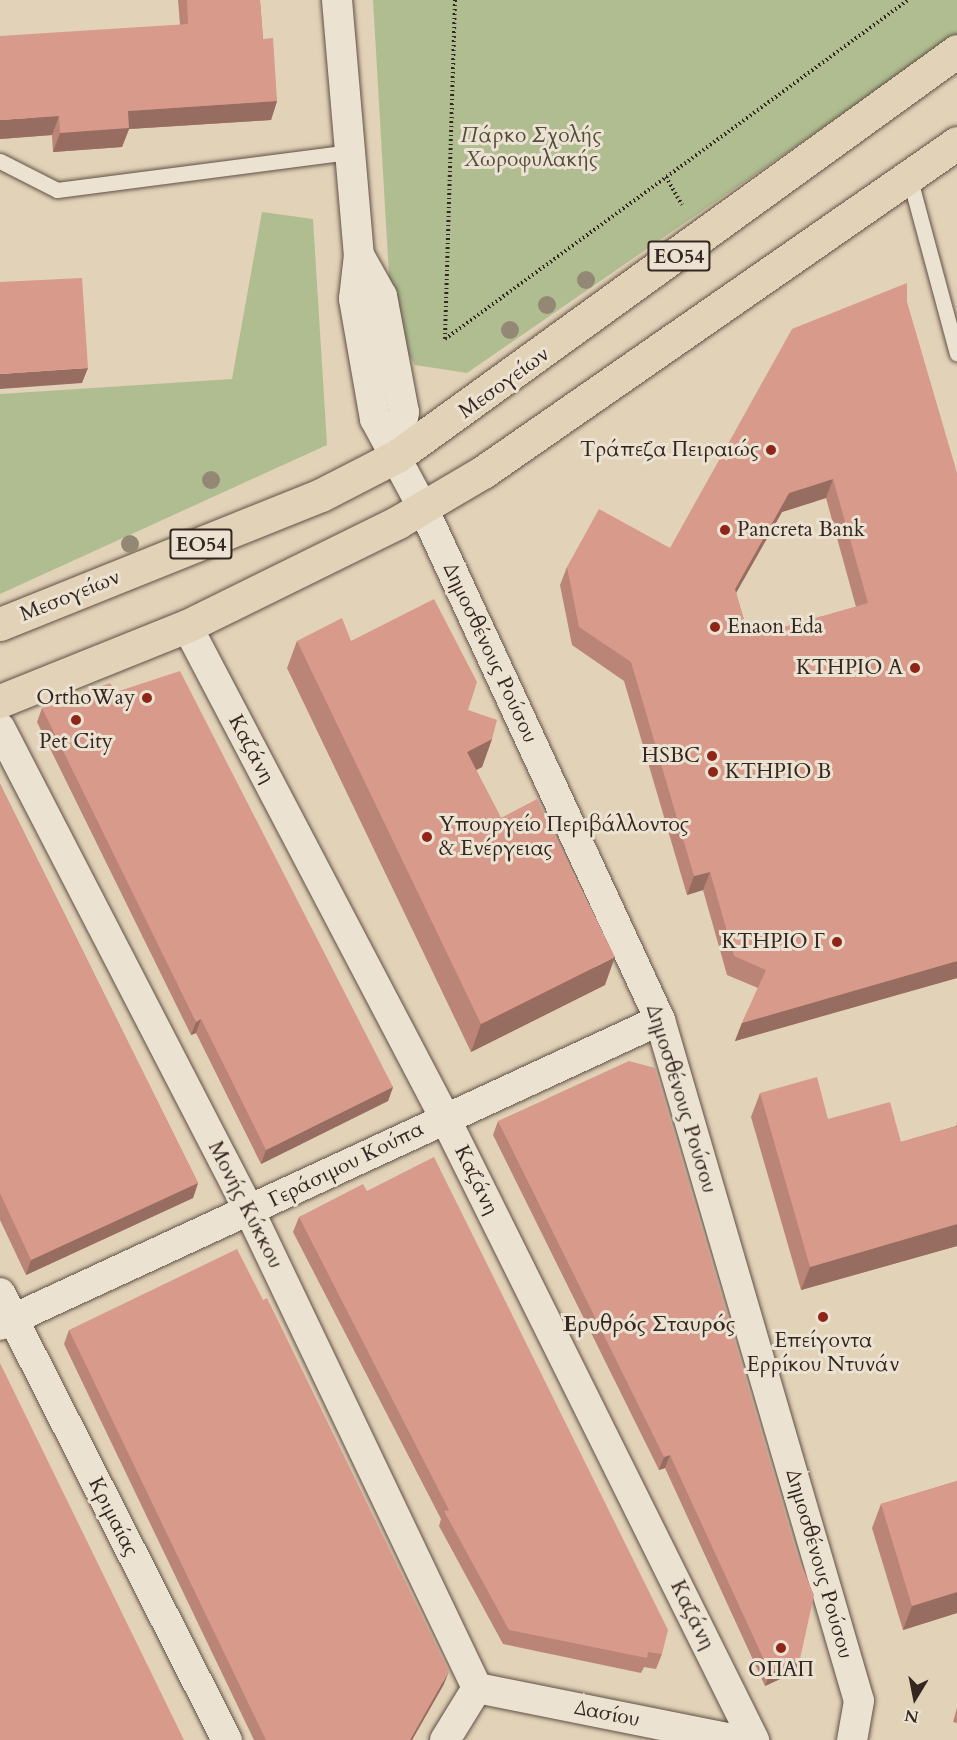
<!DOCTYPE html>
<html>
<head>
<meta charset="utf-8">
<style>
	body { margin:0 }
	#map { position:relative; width:957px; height:1740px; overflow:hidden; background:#e2d2b8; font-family:Cardo,serif }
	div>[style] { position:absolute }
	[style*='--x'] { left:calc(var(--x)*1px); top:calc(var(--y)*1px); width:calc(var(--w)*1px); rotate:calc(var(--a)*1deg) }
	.green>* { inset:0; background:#b0bd91 }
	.path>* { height:4px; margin-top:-2px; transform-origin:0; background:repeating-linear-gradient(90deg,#342620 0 1.5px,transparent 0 4.5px) }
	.roads { filter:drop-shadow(0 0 2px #605146) drop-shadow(0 0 2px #605146) }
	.service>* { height:15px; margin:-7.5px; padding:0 7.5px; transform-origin:7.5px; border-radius:7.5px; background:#ece2d1 }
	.minor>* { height:30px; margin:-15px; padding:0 15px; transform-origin:15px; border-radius:15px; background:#ece2d1 }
	.primary>* { height:33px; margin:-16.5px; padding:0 16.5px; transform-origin:16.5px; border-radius:16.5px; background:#e2d2b8 }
	.trees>* { width:18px; height:18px; margin:-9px; border-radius:50%; background:#938874 }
	.wall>* { inset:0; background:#ba8477 }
	.shaded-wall>* { inset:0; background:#976c61 }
	.building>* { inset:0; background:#d89a8a }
	.dots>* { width:16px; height:16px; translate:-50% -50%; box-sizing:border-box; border:3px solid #ece2d1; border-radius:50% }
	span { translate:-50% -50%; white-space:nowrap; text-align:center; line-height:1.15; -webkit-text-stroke:6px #ece2d1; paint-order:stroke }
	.shield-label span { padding:2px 4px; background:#ece2d1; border:2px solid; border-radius:4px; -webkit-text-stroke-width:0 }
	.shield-label { font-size:20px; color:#342620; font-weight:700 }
	.park-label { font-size:21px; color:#534c3c; font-style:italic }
	.street-label { font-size:21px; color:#342620 }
	.poi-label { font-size:21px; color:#342620 }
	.right { translate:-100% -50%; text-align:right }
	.left { translate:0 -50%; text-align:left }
	.neighbourhood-label { font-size:22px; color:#342620; font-weight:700 }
	.north { position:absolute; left:885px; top:1668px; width:60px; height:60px; -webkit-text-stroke:4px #ece2d1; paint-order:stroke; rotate:190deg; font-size:16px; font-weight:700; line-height:24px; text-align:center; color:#342620 }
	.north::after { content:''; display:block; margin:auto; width:21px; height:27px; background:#342620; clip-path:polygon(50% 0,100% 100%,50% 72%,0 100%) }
</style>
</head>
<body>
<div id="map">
	<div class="green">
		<i style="clip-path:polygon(373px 0,957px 0,957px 35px,467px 373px,415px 365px,392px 327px)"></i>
		<i style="clip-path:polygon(262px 212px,313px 219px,327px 445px,0 594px,0 394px,232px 379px)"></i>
	</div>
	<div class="path">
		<i style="--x:455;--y:0;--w:339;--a:91.7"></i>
		<i style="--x:445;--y:339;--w:574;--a:-36.21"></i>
		<i style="--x:666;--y:177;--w:32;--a:60"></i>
	</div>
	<div class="roads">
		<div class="service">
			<i style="--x:0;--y:161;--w:64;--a:27"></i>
			<i style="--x:57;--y:190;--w:296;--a:-7.4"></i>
			<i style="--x:909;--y:176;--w:184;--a:74.9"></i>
		</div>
		<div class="minor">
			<i style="--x:337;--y:0;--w:256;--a:85.1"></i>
			<i style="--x:359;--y:255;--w:44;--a:96.5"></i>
			<i style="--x:354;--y:299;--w:122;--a:80.1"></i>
			<i style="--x:375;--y:419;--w:101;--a:61.7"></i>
			<i style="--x:423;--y:508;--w:564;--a:65.16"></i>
			<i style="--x:660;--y:1020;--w:709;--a:73.71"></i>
			<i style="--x:859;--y:1701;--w:40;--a:100"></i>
			<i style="--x:359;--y:255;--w:47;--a:60.7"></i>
			<i style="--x:382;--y:296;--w:118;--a:79.3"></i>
			<i style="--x:404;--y:412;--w:45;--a:99"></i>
			<i style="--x:187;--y:626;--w:556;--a:62.33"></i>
			<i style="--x:445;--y:1118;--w:695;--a:63.58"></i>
			<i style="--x:0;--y:728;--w:545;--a:62.68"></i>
			<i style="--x:250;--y:1212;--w:527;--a:64.5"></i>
			<i style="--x:0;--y:1293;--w:501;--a:63.08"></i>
			<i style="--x:0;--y:1325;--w:727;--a:-24.8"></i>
			<i style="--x:477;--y:1688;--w:265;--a:11.3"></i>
			<i style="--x:445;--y:1740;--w:61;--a:-58.4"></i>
		</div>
		<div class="primary">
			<i style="--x:0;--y:624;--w:346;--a:-21.9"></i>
			<i style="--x:321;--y:495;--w:85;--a:-27.2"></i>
			<i style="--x:397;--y:456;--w:691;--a:-35.87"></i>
			<i style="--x:0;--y:701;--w:201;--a:-21.9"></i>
			<i style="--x:187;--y:626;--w:235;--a:-26.2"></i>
			<i style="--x:398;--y:522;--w:99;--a:-30.5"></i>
			<i style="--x:483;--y:472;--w:577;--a:-34.76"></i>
		</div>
	</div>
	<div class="trees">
		<i style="left:586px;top:280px"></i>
		<i style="left:547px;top:305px"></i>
		<i style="left:510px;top:330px"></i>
		<i style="left:211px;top:480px"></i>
		<i style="left:130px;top:544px"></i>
	</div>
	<div class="wall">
		<i style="clip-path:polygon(178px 0,260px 0,263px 39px,277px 101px,271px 120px,129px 129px,122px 147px,53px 152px,52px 135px,0 139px,180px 25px)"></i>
		<i style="clip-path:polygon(evenodd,907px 302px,957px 978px,735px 1041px,742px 1023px,758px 988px,727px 975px,703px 890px,687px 895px,624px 681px,572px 645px,560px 585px,567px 567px,670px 548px,907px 302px,826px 498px,856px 607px,749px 637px,736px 593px,782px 512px,826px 498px)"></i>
		<i style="clip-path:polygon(297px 641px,351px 641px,492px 739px,482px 767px,476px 770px,501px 818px,605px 985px,471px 1052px,287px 668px)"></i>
		<i style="clip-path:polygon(42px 708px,393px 1087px,388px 1101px,261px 1164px,196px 1033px,191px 1035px,37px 722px)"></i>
		<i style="clip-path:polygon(0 784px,198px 1183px,193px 1198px,26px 1275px,0 1220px)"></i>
		<i style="clip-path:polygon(760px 1093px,828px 1119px,901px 1142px,956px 1126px,957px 1123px,957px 1246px,801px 1290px,751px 1117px)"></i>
		<i style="clip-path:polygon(498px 1121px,795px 1672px,765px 1686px,665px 1468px,659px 1470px,493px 1135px)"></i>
		<i style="clip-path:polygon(367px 1191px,662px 1654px,656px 1669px,644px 1667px,641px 1673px,503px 1644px,439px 1526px,441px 1519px,293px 1232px,299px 1217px)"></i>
		<i style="clip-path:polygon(69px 1330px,444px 1684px,412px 1740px,254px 1740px,64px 1344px)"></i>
		<i style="clip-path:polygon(957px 1481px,957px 1613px,903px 1630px,872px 1528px,881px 1504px)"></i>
		<i style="clip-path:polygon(957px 1708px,957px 1723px,953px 1722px)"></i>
	</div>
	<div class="shaded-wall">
		<i style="clip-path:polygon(277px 101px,271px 120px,129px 129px,122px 147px,53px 152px,60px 133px,128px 111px)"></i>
		<i style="clip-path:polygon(59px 116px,52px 135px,0 139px,0 120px)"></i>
		<i style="clip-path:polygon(88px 368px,82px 383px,0 389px,0 374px)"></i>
		<i style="clip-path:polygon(833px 479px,826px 498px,782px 512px,728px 607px,735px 589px,789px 493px)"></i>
		<i style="clip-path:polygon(492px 739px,482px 767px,457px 780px,467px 752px)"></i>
		<i style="clip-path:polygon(710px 872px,703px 890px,687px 895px,694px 876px)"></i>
		<i style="clip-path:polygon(615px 957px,605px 985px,471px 1052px,481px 1024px)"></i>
		<i style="clip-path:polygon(957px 961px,957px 978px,735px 1041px,742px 1023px)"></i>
		<i style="clip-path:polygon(201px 1019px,196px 1033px,191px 1035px,196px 1022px)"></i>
		<i style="clip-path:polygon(393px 1087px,388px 1101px,261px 1164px,266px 1150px)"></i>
		<i style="clip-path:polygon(198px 1183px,193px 1198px,26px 1275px,31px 1260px)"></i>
		<i style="clip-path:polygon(957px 1224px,957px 1246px,801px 1290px,810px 1267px)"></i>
		<i style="clip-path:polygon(670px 1455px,665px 1468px,659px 1470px,664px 1457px)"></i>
		<i style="clip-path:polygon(957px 1592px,957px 1613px,903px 1630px,912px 1606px)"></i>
		<i style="clip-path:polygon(800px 1659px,795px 1672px,765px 1686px,770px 1673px)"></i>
		<i style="clip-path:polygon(449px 1671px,444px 1684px,412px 1740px,410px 1740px)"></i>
	</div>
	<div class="building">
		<i style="clip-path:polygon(187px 0,260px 0,263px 39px,273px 38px,277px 101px,128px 111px,129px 128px,60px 133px,59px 116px,0 120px,0 36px,188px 24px)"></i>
		<i style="clip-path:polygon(82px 278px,88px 368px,0 374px,0 282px)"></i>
		<i style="clip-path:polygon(evenodd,907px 283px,907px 302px,957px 473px,957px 961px,742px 1023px,766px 970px,734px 956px,710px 872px,694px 876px,631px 662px,579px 627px,567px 567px,599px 509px,670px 548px,792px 329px,907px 283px,833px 479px,868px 603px,749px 637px,735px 589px,789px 493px,833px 479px)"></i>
		<i style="clip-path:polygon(434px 599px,477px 682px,468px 710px,497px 720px,492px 739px,467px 752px,501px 818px,537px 799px,615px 957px,481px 1024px,297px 641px,342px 618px,351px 641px)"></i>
		<i style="clip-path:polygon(180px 671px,393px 1087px,266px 1150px,201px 1019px,196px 1022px,42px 708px,110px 683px,116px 692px)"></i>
		<i style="clip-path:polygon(0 784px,198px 1183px,31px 1260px,0 1193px)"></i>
		<i style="clip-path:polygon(629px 1061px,655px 1068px,797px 1554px,814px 1595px,800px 1659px,770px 1673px,670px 1455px,664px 1457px,498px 1121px)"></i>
		<i style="clip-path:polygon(817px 1077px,828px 1119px,890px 1102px,901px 1142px,957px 1126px,957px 1224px,810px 1267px,760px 1093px)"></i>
		<i style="clip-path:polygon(434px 1157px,668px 1630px,662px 1654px,648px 1652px,647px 1658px,509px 1630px,444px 1511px,449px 1510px,299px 1217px,363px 1184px,367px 1191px)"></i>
		<i style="clip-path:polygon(237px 1249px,263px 1300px,267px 1298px,449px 1671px,410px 1740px,266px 1740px,69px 1330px)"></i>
		<i style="clip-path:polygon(0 1363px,184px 1740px,0 1740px)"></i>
		<i style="clip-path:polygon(957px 1481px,957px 1592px,912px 1606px,881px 1504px)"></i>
	</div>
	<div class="dots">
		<i style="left:771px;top:450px;background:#8f2418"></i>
		<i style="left:725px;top:530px;background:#8f2418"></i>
		<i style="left:715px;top:627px;background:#8f2418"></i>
		<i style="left:915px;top:668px;background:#8f2418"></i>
		<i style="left:147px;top:698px;background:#8f2418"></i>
		<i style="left:76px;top:720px;background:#8f2418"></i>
		<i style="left:712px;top:756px;background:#8f2418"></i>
		<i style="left:713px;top:772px;background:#8f2418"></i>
		<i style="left:427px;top:837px;background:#8f2418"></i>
		<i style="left:837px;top:942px;background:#8f2418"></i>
		<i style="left:823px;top:1317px;background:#8f2418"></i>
		<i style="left:781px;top:1648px;background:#8f2418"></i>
	</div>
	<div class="shield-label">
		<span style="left:679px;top:256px">ΕΟ54</span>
		<span style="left:201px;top:544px">ΕΟ54</span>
	</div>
	<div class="park-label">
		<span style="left:531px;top:148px">Πάρκο Σχολής<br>Χωροφυλακής</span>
	</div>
	<div class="street-label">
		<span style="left:504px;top:383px;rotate:-36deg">Μεσογείων</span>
		<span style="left:70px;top:596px;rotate:-22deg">Μεσογείων</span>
		<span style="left:490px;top:653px;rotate:65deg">Δημοσθένους Ρούσου</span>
		<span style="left:251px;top:749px;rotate:62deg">Καζάνη</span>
		<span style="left:681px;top:1099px;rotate:73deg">Δημοσθένους Ρούσου</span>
		<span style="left:346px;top:1165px;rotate:-26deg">Γεράσιμου Κούπα</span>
		<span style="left:476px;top:1180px;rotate:64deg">Καζάνη</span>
		<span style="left:245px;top:1205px;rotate:63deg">Μονής Κύκκου</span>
		<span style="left:113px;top:1517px;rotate:63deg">Κριμαίας</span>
		<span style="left:819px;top:1564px;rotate:74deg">Δημοσθένους Ρούσου</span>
		<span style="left:692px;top:1615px;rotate:64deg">Καζάνη</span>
		<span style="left:607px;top:1714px;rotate:11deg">Δασίου</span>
	</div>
	<div class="poi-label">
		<span class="right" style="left:759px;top:450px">Τράπεζα Πειραιώς</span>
		<span class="left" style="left:737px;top:530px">Pancreta Bank</span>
		<span class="left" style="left:727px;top:627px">Enaon Eda</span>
		<span class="right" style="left:903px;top:668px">ΚΤΗΡΙΟ Α</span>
		<span class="right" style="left:135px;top:698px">OrthoWay</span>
		<span style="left:76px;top:742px">Pet City</span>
		<span class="right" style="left:700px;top:756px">HSBC</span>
		<span class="left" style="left:725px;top:772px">ΚΤΗΡΙΟ Β</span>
		<span class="left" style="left:439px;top:837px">Υπουργείο Περιβάλλοντος<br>&amp; Ενέργειας</span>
		<span class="right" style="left:825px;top:942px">ΚΤΗΡΙΟ Γ</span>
		<span style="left:823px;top:1353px">Επείγοντα<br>Ερρίκου Ντυνάν</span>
		<span style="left:781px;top:1670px">ΟΠΑΠ</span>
	</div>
	<div class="neighbourhood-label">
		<span style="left:649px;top:1325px">Ερυθρός Σταυρός</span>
	</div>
	<div class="north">N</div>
</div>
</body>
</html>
